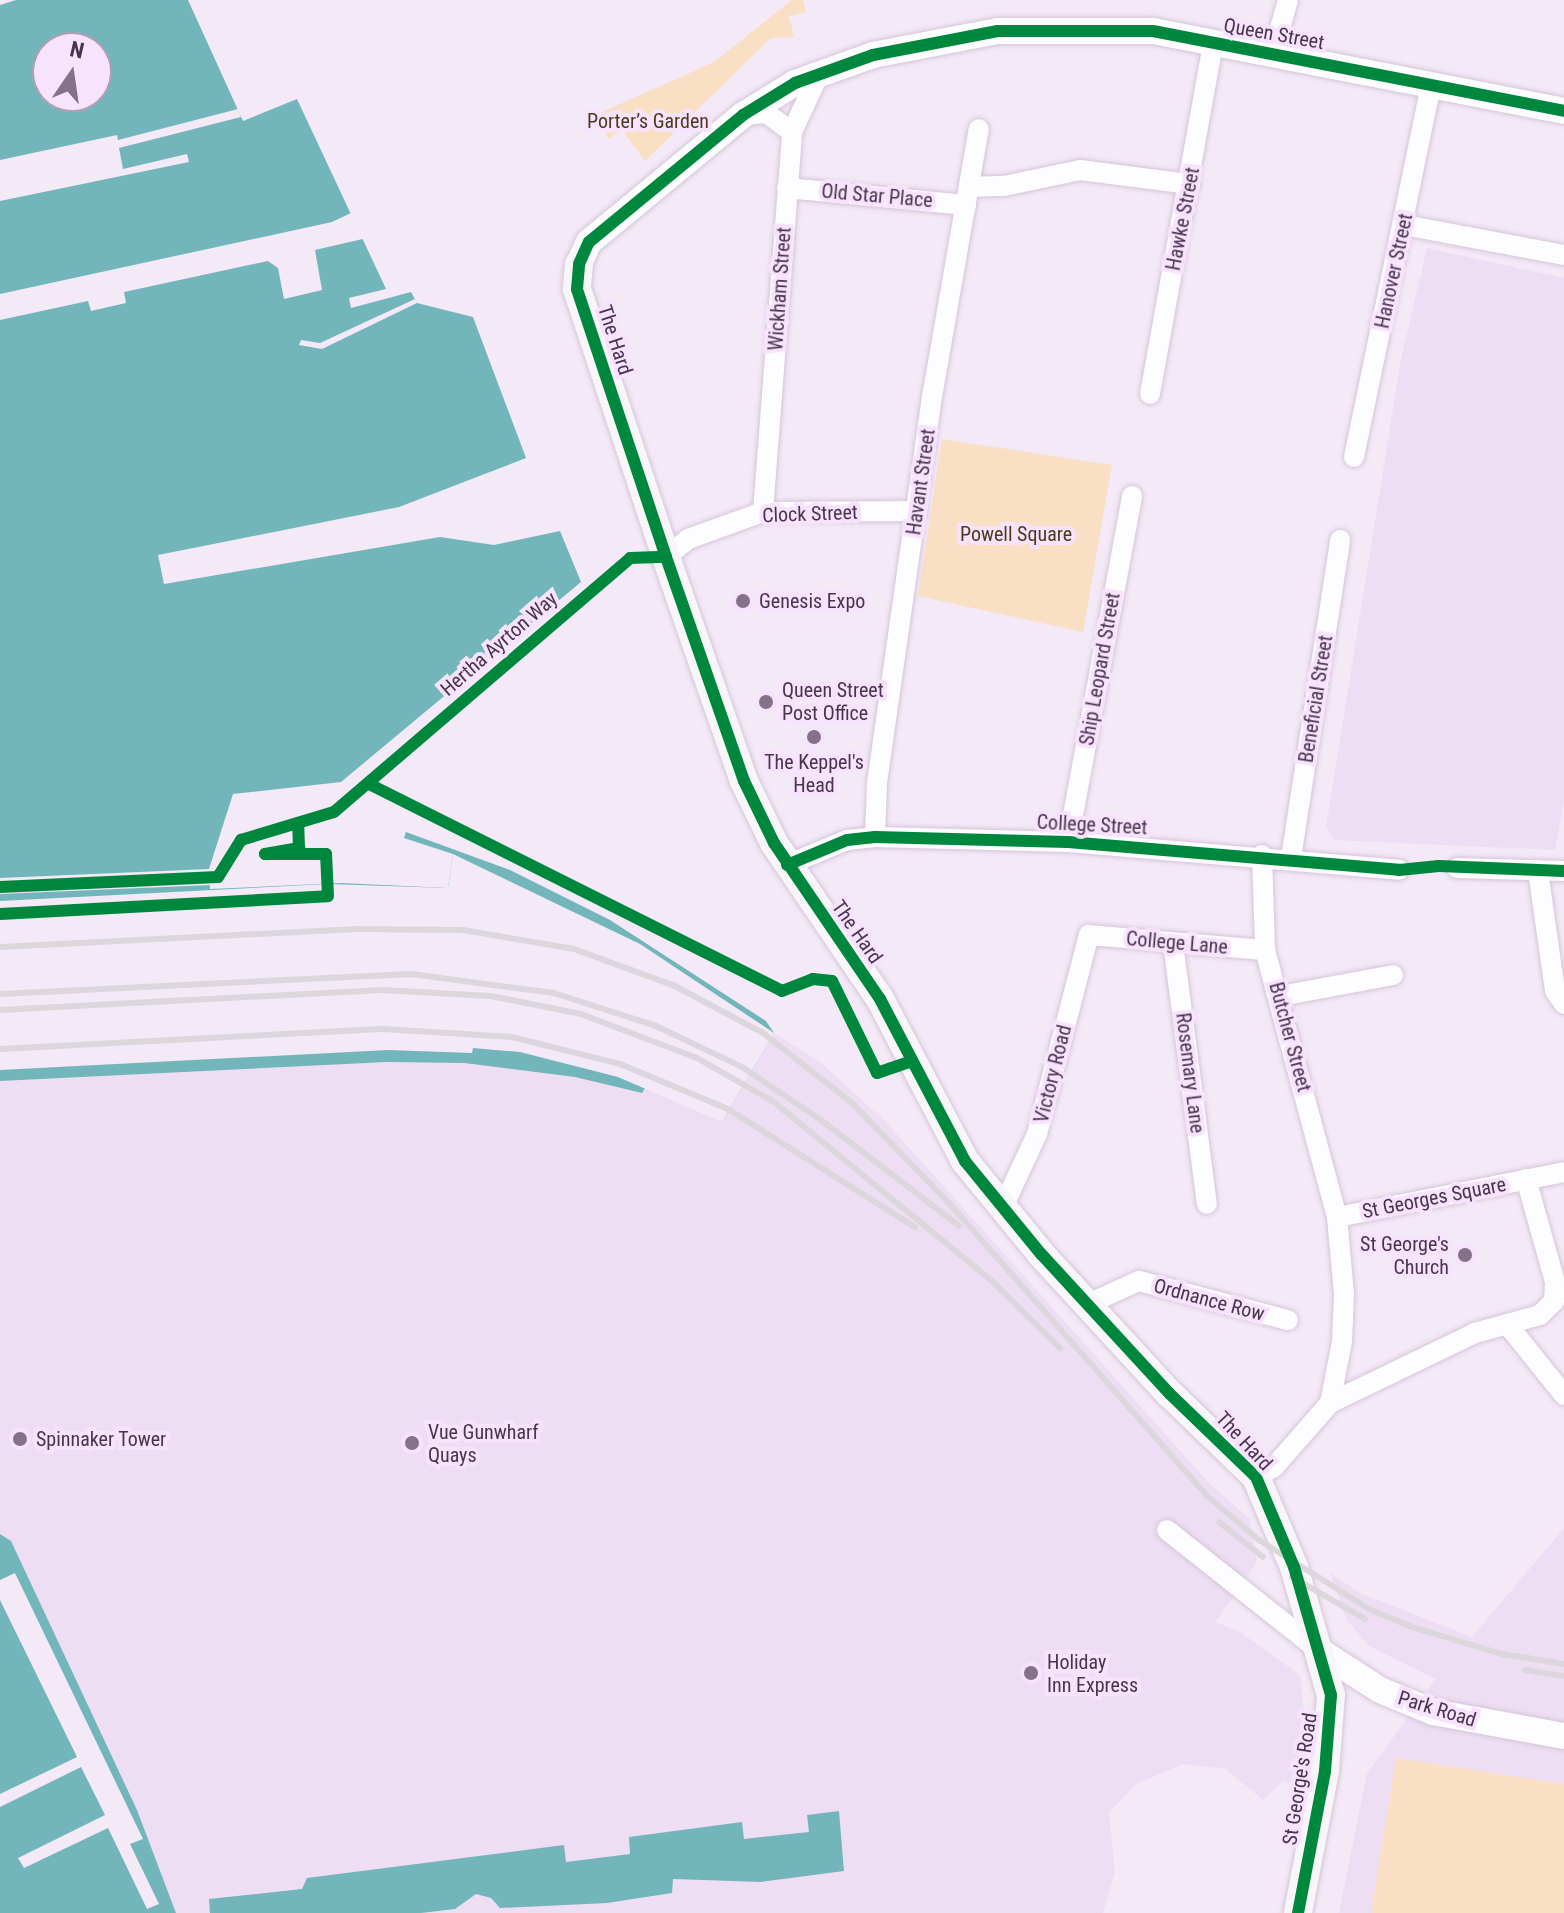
<!DOCTYPE html>
<html>
<head>
<meta charset="utf-8">
<style>
	body { margin:0 }
	#map { position:relative; width:1564px; height:1913px; overflow:hidden; background:#f4e9f7; font-family:"Roboto Condensed",sans-serif }
	div>[style] { position:absolute }
	[style*='--x'] { left:calc(var(--x)*1px); top:calc(var(--y)*1px); width:calc(var(--w)*1px); rotate:calc(var(--a)*1deg) }
	.built>* { inset:0; background:#eedef3 }
	.green>* { inset:0; background:#f9dfc4 }
	.water>* { inset:0; background:#72b6bc }
	.pier>* { inset:0; background:#f4e9f7 }
	.roads { filter:drop-shadow(0 0 2px #d5c5d9) drop-shadow(0 0 2px #d5c5d9) }
	.minor>* { height:20px; margin:-10px; padding:0 10px; transform-origin:10px; border-radius:10px; background:#fdfcfe }
	.tertiary>* { height:26px; margin:-13px; padding:0 13px; transform-origin:13px; border-radius:13px; background:#fdfcfe }
	.secondary>* { height:28px; margin:-14px; padding:0 14px; transform-origin:14px; border-radius:14px; background:#f9f6fa }
	.rail>* { height:6px; margin:-3px; padding:0 3px; transform-origin:3px; border-radius:3px; background:#dbd7dd }
	.cycleway>* { height:12px; margin:-6px; padding:0 6px; transform-origin:6px; border-radius:6px; background:#00873e }
	.dots>* { width:22px; height:22px; translate:-50% -50%; box-sizing:border-box; border:4px solid #f7e3fd; border-radius:50% }
	span { translate:-50% -50%; white-space:nowrap; text-align:center; line-height:1.15; -webkit-text-stroke:8px #f7e3fd; paint-order:stroke }
	.street-label { font-size:20px; color:#47344d }
	.park-label { font-size:20px; color:#4f3a17 }
	.poi-label { font-size:20px; color:#47344d }
	.left { translate:0 -50%; text-align:left }
	.right { translate:-100% -50%; text-align:right }
	.north { position:absolute; left:32px; top:32px; width:80px; height:80px; box-sizing:border-box; background:#f7e3fd; border:2px solid #b19db7; border-radius:50%; rotate:13deg; font-size:22px; font-weight:700; line-height:32px; text-align:center; color:#47344d }
	.north::after { content:''; display:block; margin:auto; width:28px; height:36px; background:#847388; clip-path:polygon(50% 0,100% 100%,50% 72%,0 100%) }
</style>
</head>
<body>
<div id="map">
	<div class="built">
		<i style="clip-path:polygon(1427px 248px,1564px 278px,1564px 802px,1555px 850px,1334px 840px,1326px 827px,1401px 359px)"></i>
		<i style="clip-path:polygon(774px 1033px,820px 1062px,887px 1123px,1210px 1484px,1250px 1519px,1257px 1562px,1216px 1622px,1240px 1632px,1300px 1675px,1305px 1722px,1292px 1783px,1283px 1781px,1263px 1800px,1226px 1769px,1183px 1764px,1136px 1784px,1109px 1813px,1115px 1872px,1103px 1913px,176px 1913px,137px 1810px,11px 1542px,0 1534px,0 1081px,387px 1062px,464px 1063px,575px 1077px,642px 1093px,646px 1087px,722px 1122px)"></i>
		<i style="clip-path:polygon(1564px 1528px,1564px 1913px,1339px 1913px,1367px 1773px,1436px 1679px,1369px 1646px,1346px 1619px,1330px 1573px,1362px 1594px,1472px 1637px)"></i>
	</div>
	<div class="green">
		<i style="clip-path:polygon(792px 0,803px 0,806px 12px,789px 16px,794px 37px,771px 38px,645px 161px,622px 130px,608px 139px,598px 114px,714px 62px)"></i>
		<i style="clip-path:polygon(942px 439px,1112px 465px,1083px 632px,918px 596px)"></i>
		<i style="clip-path:polygon(1396px 1758px,1564px 1784px,1564px 1913px,1371px 1913px)"></i>
	</div>
	<div class="water">
		<i style="clip-path:polygon(evenodd,16px 0,188px 0,243px 121px,297px 99px,386px 289px,349px 298px,351px 308px,411px 292px,417px 303px,473px 317px,526px 458px,399px 507px,158px 555px,164px 584px,440px 537px,494px 545px,560px 531px,581px 582px,341px 782px,233px 794px,209px 869px,210px 889px,341px 883px,448px 888px,453px 854px,404px 838px,406px 832px,510px 870px,610px 920px,766px 1021px,774px 1033px,722px 1122px,646px 1087px,642px 1093px,575px 1077px,464px 1063px,387px 1062px,0 1081px,0 5px,16px 0,48px 48px,96px 48px,96px 96px,48px 96px,48px 48px)"></i>
		<i style="clip-path:polygon(0 1534px,11px 1541px,137px 1810px,176px 1913px,0 1913px)"></i>
		<i style="clip-path:polygon(839px 1811px,844px 1871px,761px 1882px,673px 1879px,672px 1893px,607px 1903px,500px 1908px,491px 1898px,476px 1894px,455px 1909px,421px 1913px,210px 1913px,209px 1899px,302px 1889px,307px 1878px,564px 1845px,566px 1862px,630px 1854px,629px 1837px,742px 1822px,744px 1839px,809px 1832px,807px 1815px)"></i>
	</div>
	<div class="pier">
		<i style="clip-path:polygon(238px 109px,241px 117px,119px 148px,123px 169px,187px 154px,189px 162px,0 201px,0 160px,117px 135px,118px 140px)"></i>
		<i style="clip-path:polygon(351px 213px,367px 238px,315px 250px,322px 290px,284px 299px,278px 268px,268px 261px,124px 292px,126px 303px,91px 311px,88px 301px,0 320px,0 294px,332px 222px)"></i>
		<i style="clip-path:polygon(415px 299px,417px 303px,322px 349px,299px 345px,301px 340px,320px 343px)"></i>
		<i style="clip-path:polygon(453px 854px,640px 944px,774px 1033px,722px 1122px,618px 1077px,520px 1052px,473px 1048px,472px 1053px,388px 1050px,0 1070px,0 901px,327px 884px,448px 888px)"></i>
		<i style="clip-path:polygon(209px 869px,210px 885px,0 894px,0 878px)"></i>
		<i style="clip-path:polygon(15px 1573px,143px 1839px,130px 1844px,159px 1904px,147px 1909px,108px 1828px,24px 1868px,18px 1858px,105px 1815px,81px 1767px,0 1807px,0 1794px,77px 1757px,0 1600px,0 1580px)"></i>
	</div>
	<div class="roads">
		<div class="minor">
			<i style="--x:1273;--y:53;--w:55;--a:-74.2"></i>
			<i style="--x:743;--y:115;--w:23;--a:-5"></i>
			<i style="--x:766;--y:113;--w:32;--a:36"></i>
			<i style="--x:969;--y:187;--w:35;--a:-2"></i>
			<i style="--x:1004;--y:186;--w:78;--a:-11.9"></i>
			<i style="--x:1080;--y:170;--w:111;--a:7.3"></i>
			<i style="--x:787;--y:188;--w:180;--a:5.4"></i>
			<i style="--x:1404;--y:225;--w:163;--a:10.6"></i>
			<i style="--x:1150;--y:394;--w:357;--a:-79.8"></i>
			<i style="--x:1354;--y:457;--w:380;--a:-78.3"></i>
			<i style="--x:763;--y:512;--w:381;--a:-85.6"></i>
			<i style="--x:792;--y:132;--w:66;--a:-65"></i>
			<i style="--x:666;--y:557;--w:28;--a:-39"></i>
			<i style="--x:688;--y:539;--w:80;--a:-19.8"></i>
			<i style="--x:763;--y:512;--w:154;--a:-0.4"></i>
			<i style="--x:875;--y:837;--w:54;--a:-87.9"></i>
			<i style="--x:877;--y:783;--w:390;--a:-81.9"></i>
			<i style="--x:932;--y:397;--w:272;--a:-80.1"></i>
			<i style="--x:1068;--y:842;--w:352;--a:-79.5"></i>
			<i style="--x:1291;--y:858;--w:322;--a:-81.2"></i>
			<i style="--x:787;--y:865;--w:65;--a:-22.6"></i>
			<i style="--x:847;--y:840;--w:28;--a:-6"></i>
			<i style="--x:875;--y:837;--w:193;--a:1.5"></i>
			<i style="--x:1068;--y:842;--w:332;--a:4.8"></i>
			<i style="--x:1457;--y:868;--w:107;--a:1.6"></i>
			<i style="--x:1538;--y:871;--w:121;--a:81.9"></i>
			<i style="--x:1555;--y:991;--w:16;--a:55"></i>
			<i style="--x:1173;--y:943;--w:263;--a:82.6"></i>
			<i style="--x:1280;--y:996;--w:115;--a:-10.5"></i>
			<i style="--x:1003;--y:1207;--w:81;--a:-65"></i>
			<i style="--x:1037;--y:1134;--w:206;--a:-75.4"></i>
			<i style="--x:1089;--y:935;--w:177;--a:4.9"></i>
			<i style="--x:1337;--y:1217;--w:231;--a:-11.2"></i>
			<i style="--x:1088;--y:1304;--w:56;--a:-24.3"></i>
			<i style="--x:1139;--y:1281;--w:154;--a:14.7"></i>
			<i style="--x:1507;--y:1324;--w:91;--a:51.2"></i>
			<i style="--x:1330;--y:1403;--w:161;--a:-25.8"></i>
			<i style="--x:1475;--y:1333;--w:67;--a:-15.5"></i>
			<i style="--x:1540;--y:1315;--w:20;--a:-45"></i>
			<i style="--x:1554;--y:1301;--w:19;--a:-87"></i>
			<i style="--x:1555;--y:1282;--w:107;--a:-105.7"></i>
			<i style="--x:1256;--y:1477;--w:21;--a:-29"></i>
			<i style="--x:1274;--y:1467;--w:85;--a:-48.8"></i>
			<i style="--x:1330;--y:1403;--w:62;--a:-78.9"></i>
			<i style="--x:1342;--y:1342;--w:48;--a:-87.6"></i>
			<i style="--x:1344;--y:1294;--w:77;--a:-95.2"></i>
			<i style="--x:1337;--y:1217;--w:277;--a:-105.1"></i>
			<i style="--x:1265;--y:950;--w:95;--a:-91.8"></i>
			<i style="--x:1167;--y:1530;--w:196;--a:38.4"></i>
		</div>
		<div class="tertiary">
			<i style="--x:579;--y:264;--w:24;--a:-66"></i>
			<i style="--x:589;--y:242;--w:200;--a:-39.5"></i>
			<i style="--x:743;--y:115;--w:61;--a:-31.6"></i>
			<i style="--x:795;--y:83;--w:83;--a:-19.7"></i>
			<i style="--x:873;--y:55;--w:127;--a:-10.9"></i>
			<i style="--x:998;--y:31;--w:155;--a:0"></i>
			<i style="--x:1153;--y:31;--w:419;--a:11"></i>
			<i style="--x:1321;--y:1652;--w:70;--a:32.8"></i>
			<i style="--x:1380;--y:1690;--w:57;--a:22.5"></i>
			<i style="--x:1433;--y:1712;--w:133;--a:10.4"></i>
		</div>
		<div class="secondary">
			<i style="--x:579;--y:264;--w:25;--a:95"></i>
			<i style="--x:577;--y:289;--w:282;--a:71.6"></i>
			<i style="--x:666;--y:557;--w:237;--a:70.8"></i>
			<i style="--x:744;--y:781;--w:69;--a:64.2"></i>
			<i style="--x:774;--y:843;--w:189;--a:55.8"></i>
			<i style="--x:880;--y:999;--w:183;--a:62.3"></i>
			<i style="--x:965;--y:1161;--w:120;--a:50.7"></i>
			<i style="--x:1041;--y:1254;--w:189;--a:47.4"></i>
			<i style="--x:1169;--y:1393;--w:121;--a:44"></i>
			<i style="--x:1256;--y:1477;--w:98;--a:67.1"></i>
			<i style="--x:1294;--y:1567;--w:133;--a:73.9"></i>
			<i style="--x:1331;--y:1695;--w:76;--a:94.5"></i>
			<i style="--x:1325;--y:1771;--w:145;--a:100.8"></i>
		</div>
	</div>
	<div class="rail">
		<i style="--x:0;--y:947;--w:353;--a:-2.9"></i>
		<i style="--x:353;--y:929;--w:110;--a:0.5"></i>
		<i style="--x:463;--y:930;--w:113;--a:9.7"></i>
		<i style="--x:574;--y:949;--w:108;--a:20.1"></i>
		<i style="--x:675;--y:986;--w:100;--a:28.1"></i>
		<i style="--x:763;--y:1033;--w:113;--a:38.2"></i>
		<i style="--x:852;--y:1103;--w:138;--a:45.9"></i>
		<i style="--x:948;--y:1202;--w:390;--a:48.6"></i>
		<i style="--x:1206;--y:1495;--w:70;--a:40.3"></i>
		<i style="--x:1259;--y:1540;--w:130;--a:32.1"></i>
		<i style="--x:1369;--y:1609;--w:47;--a:22.7"></i>
		<i style="--x:1412;--y:1627;--w:94;--a:16.7"></i>
		<i style="--x:1502;--y:1654;--w:63;--a:9.2"></i>
		<i style="--x:0;--y:994;--w:411;--a:-2.8"></i>
		<i style="--x:411;--y:974;--w:144;--a:7.6"></i>
		<i style="--x:554;--y:993;--w:107;--a:17.9"></i>
		<i style="--x:656;--y:1026;--w:95;--a:25.5"></i>
		<i style="--x:742;--y:1067;--w:95;--a:33.9"></i>
		<i style="--x:821;--y:1120;--w:174;--a:37.5"></i>
		<i style="--x:0;--y:1010;--w:383;--a:-3"></i>
		<i style="--x:382;--y:990;--w:109;--a:3.2"></i>
		<i style="--x:491;--y:996;--w:92;--a:11.3"></i>
		<i style="--x:581;--y:1014;--w:124;--a:20.8"></i>
		<i style="--x:697;--y:1058;--w:89;--a:29.7"></i>
		<i style="--x:774;--y:1102;--w:285;--a:39.4"></i>
		<i style="--x:994;--y:1283;--w:93;--a:44.6"></i>
		<i style="--x:0;--y:1049;--w:385;--a:-3"></i>
		<i style="--x:384;--y:1029;--w:128;--a:3.6"></i>
		<i style="--x:512;--y:1037;--w:111;--a:14"></i>
		<i style="--x:620;--y:1064;--w:117;--a:22.6"></i>
		<i style="--x:728;--y:1109;--w:222;--a:32.3"></i>
		<i style="--x:1219;--y:1522;--w:56;--a:38.5"></i>
		<i style="--x:1292;--y:1577;--w:84;--a:29.9"></i>
		<i style="--x:1525;--y:1670;--w:39;--a:9"></i>
	</div>
	<div class="cycleway">
		<i style="--x:369;--y:784;--w:462;--a:26.6"></i>
		<i style="--x:782;--y:991;--w:33;--a:-21"></i>
		<i style="--x:813;--y:979;--w:19;--a:6"></i>
		<i style="--x:832;--y:981;--w:102;--a:63.9"></i>
		<i style="--x:877;--y:1073;--w:37;--a:-19"></i>
		<i style="--x:787;--y:865;--w:65;--a:-22.6"></i>
		<i style="--x:847;--y:840;--w:28;--a:-6"></i>
		<i style="--x:875;--y:837;--w:193;--a:1.5"></i>
		<i style="--x:1068;--y:842;--w:332;--a:4.8"></i>
		<i style="--x:1399;--y:870;--w:40;--a:-5.7"></i>
		<i style="--x:1439;--y:866;--w:125;--a:2.3"></i>
		<i style="--x:0;--y:887;--w:218;--a:-2.6"></i>
		<i style="--x:218;--y:877;--w:44;--a:-58.1"></i>
		<i style="--x:241;--y:840;--w:97;--a:-16.8"></i>
		<i style="--x:334;--y:812;--w:390;--a:-40.6"></i>
		<i style="--x:630;--y:558;--w:36;--a:-2"></i>
		<i style="--x:0;--y:914;--w:328;--a:-3.1"></i>
		<i style="--x:328;--y:896;--w:42;--a:-92.7"></i>
		<i style="--x:326;--y:854;--w:61;--a:180"></i>
		<i style="--x:265;--y:854;--w:35;--a:-10"></i>
		<i style="--x:299;--y:848;--w:25;--a:-92"></i>
		<i style="--x:1298;--y:1913;--w:145;--a:-79.2"></i>
		<i style="--x:1325;--y:1771;--w:76;--a:-85.5"></i>
		<i style="--x:1331;--y:1695;--w:133;--a:-106.1"></i>
		<i style="--x:1294;--y:1567;--w:98;--a:-112.9"></i>
		<i style="--x:1256;--y:1477;--w:121;--a:-136"></i>
		<i style="--x:1169;--y:1393;--w:189;--a:-132.6"></i>
		<i style="--x:1041;--y:1254;--w:120;--a:-129.3"></i>
		<i style="--x:965;--y:1161;--w:183;--a:-117.7"></i>
		<i style="--x:880;--y:999;--w:189;--a:-124.2"></i>
		<i style="--x:774;--y:843;--w:69;--a:-115.8"></i>
		<i style="--x:744;--y:781;--w:237;--a:-109.2"></i>
		<i style="--x:666;--y:557;--w:282;--a:-108.4"></i>
		<i style="--x:577;--y:289;--w:25;--a:-85"></i>
		<i style="--x:579;--y:264;--w:24;--a:-66"></i>
		<i style="--x:589;--y:242;--w:200;--a:-39.5"></i>
		<i style="--x:743;--y:115;--w:61;--a:-31.6"></i>
		<i style="--x:795;--y:83;--w:83;--a:-19.7"></i>
		<i style="--x:873;--y:55;--w:127;--a:-10.9"></i>
		<i style="--x:998;--y:31;--w:155;--a:0"></i>
		<i style="--x:1153;--y:31;--w:419;--a:11"></i>
	</div>
	<div class="dots">
		<i style="left:743px;top:601px;background:#847388"></i>
		<i style="left:766px;top:702px;background:#847388"></i>
		<i style="left:814px;top:737px;background:#847388"></i>
		<i style="left:1465px;top:1255px;background:#847388"></i>
		<i style="left:20px;top:1439px;background:#847388"></i>
		<i style="left:412px;top:1443px;background:#847388"></i>
		<i style="left:1031px;top:1673px;background:#847388"></i>
	</div>
	<div class="street-label">
		<span style="left:1274px;top:34px;rotate:10deg">Queen Street</span>
		<span style="left:877px;top:196px;rotate:5deg">Old Star Place</span>
		<span style="left:1183px;top:219px;rotate:-79deg">Hawke Street</span>
		<span style="left:1394px;top:271px;rotate:-78deg">Hanover Street</span>
		<span style="left:780px;top:289px;rotate:-86deg">Wickham Street</span>
		<span style="left:615px;top:340px;rotate:72deg">The Hard</span>
		<span style="left:921px;top:482px;rotate:-82deg">Havant Street</span>
		<span style="left:810px;top:514px;rotate:-2deg">Clock Street</span>
		<span style="left:499px;top:644px;rotate:-41deg">Hertha Ayrton Way</span>
		<span style="left:1100px;top:669px;rotate:-80deg">Ship Leopard Street</span>
		<span style="left:1316px;top:699px;rotate:-81deg">Beneficial Street</span>
		<span style="left:1092px;top:825px;rotate:3deg">College Street</span>
		<span style="left:857px;top:932px;rotate:55deg">The Hard</span>
		<span style="left:1177px;top:943px;rotate:5deg">College Lane</span>
		<span style="left:1290px;top:1037px;rotate:75deg">Butcher Street</span>
		<span style="left:1190px;top:1073px;rotate:83deg">Rosemary Lane</span>
		<span style="left:1053px;top:1074px;rotate:-76deg">Victory Road</span>
		<span style="left:1434px;top:1198px;rotate:-11deg">St Georges Square</span>
		<span style="left:1209px;top:1300px;rotate:15deg">Ordnance Row</span>
		<span style="left:1244px;top:1441px;rotate:47deg">The Hard</span>
		<span style="left:1437px;top:1709px;rotate:17deg">Park Road</span>
		<span style="left:1300px;top:1779px;rotate:-81deg">St George's Road</span>
	</div>
	<div class="park-label">
		<span style="left:648px;top:121px">Porter’s Garden</span>
		<span style="left:1016px;top:534px">Powell Square</span>
	</div>
	<div class="poi-label">
		<span class="left" style="left:759px;top:601px">Genesis Expo</span>
		<span class="left" style="left:782px;top:702px">Queen Street<br>Post Office</span>
		<span style="left:814px;top:774px">The Keppel's<br>Head</span>
		<span class="right" style="left:1449px;top:1256px">St George's<br>Church</span>
		<span class="left" style="left:428px;top:1444px">Vue Gunwharf<br>Quays</span>
		<span class="left" style="left:36px;top:1439px">Spinnaker Tower</span>
		<span class="left" style="left:1047px;top:1674px">Holiday<br>Inn Express</span>
	</div>
	<div class="north">N</div>
</div>
</body>
</html>
